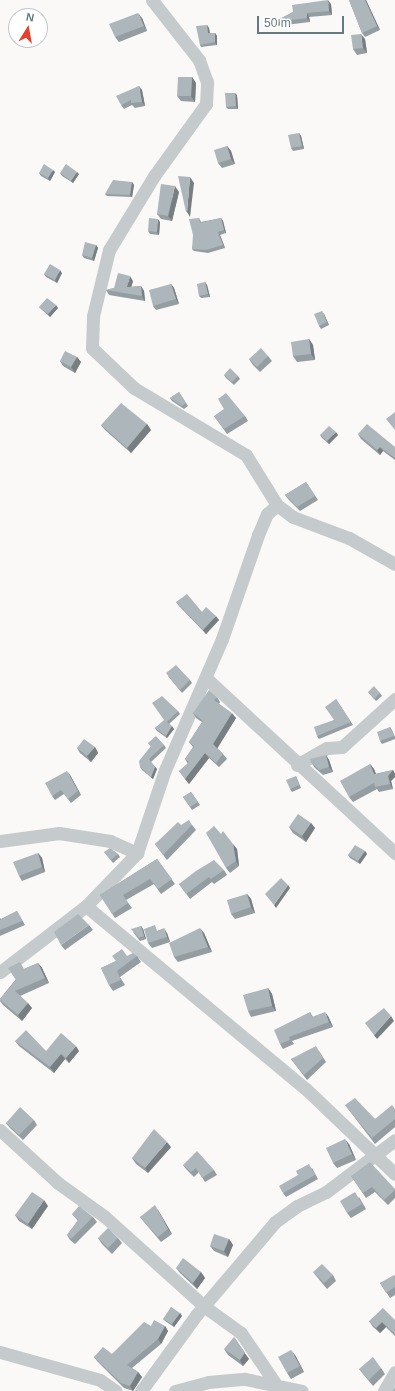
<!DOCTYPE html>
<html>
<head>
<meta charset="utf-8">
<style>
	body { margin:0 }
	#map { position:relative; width:395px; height:1391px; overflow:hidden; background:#faf9f7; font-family:Helvetica,sans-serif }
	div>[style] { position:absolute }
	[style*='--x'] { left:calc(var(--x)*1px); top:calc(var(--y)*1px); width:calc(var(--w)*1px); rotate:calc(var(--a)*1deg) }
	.street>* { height:13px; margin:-6.5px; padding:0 6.5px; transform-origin:6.5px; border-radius:6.5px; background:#c5cbcd }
	.wall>* { inset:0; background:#949da1 }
	.shaded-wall>* { inset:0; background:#787f83 }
	.building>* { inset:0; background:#acb6bb }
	span { translate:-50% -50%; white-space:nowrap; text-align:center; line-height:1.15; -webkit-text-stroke:4px #fff; paint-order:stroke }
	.north { position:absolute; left:8px; top:8px; width:40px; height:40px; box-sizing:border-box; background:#fff; border:1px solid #c1c9cd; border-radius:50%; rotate:11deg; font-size:11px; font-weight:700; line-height:16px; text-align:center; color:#647983 }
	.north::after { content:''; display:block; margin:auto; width:14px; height:18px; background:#e5402c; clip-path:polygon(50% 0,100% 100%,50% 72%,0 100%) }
	.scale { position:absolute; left:257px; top:16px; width:87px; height:18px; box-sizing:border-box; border:2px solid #647983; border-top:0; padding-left:5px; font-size:12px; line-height:14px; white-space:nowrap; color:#647983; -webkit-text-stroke:3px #fff; paint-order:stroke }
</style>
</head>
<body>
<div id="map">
	<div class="street">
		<i style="--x:277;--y:505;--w:20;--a:37"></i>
		<i style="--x:293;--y:517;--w:60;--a:20.6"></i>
		<i style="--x:349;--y:538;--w:53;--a:29.5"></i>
		<i style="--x:206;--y:678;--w:258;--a:42.8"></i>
		<i style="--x:297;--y:765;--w:34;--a:-30"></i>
		<i style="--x:327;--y:748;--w:15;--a:-4"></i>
		<i style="--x:342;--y:747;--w:72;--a:-42.2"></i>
		<i style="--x:0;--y:841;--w:60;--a:-7.7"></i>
		<i style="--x:59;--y:833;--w:52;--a:8.9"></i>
		<i style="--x:110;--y:841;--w:30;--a:24"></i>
		<i style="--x:86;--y:906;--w:286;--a:39.8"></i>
		<i style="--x:306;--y:1089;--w:123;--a:43.7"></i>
		<i style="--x:0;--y:972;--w:108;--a:-37.5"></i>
		<i style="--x:86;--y:906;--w:74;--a:-46.1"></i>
		<i style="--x:137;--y:853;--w:88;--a:-71.4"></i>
		<i style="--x:165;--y:770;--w:143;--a:-66.5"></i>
		<i style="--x:222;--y:639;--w:110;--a:-70.9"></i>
		<i style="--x:258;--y:535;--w:23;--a:-67"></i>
		<i style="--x:267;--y:514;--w:13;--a:-42"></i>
		<i style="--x:277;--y:505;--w:59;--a:-121.8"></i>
		<i style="--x:246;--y:455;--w:131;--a:-149.1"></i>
		<i style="--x:134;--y:388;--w:58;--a:-136.4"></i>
		<i style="--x:92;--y:348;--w:32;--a:-88"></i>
		<i style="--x:93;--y:316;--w:68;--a:-76.4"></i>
		<i style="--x:109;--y:250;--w:87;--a:-58.7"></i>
		<i style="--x:154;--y:176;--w:89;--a:-54.2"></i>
		<i style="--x:206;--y:104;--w:22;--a:-87"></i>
		<i style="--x:207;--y:82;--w:23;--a:-110"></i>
		<i style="--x:199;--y:60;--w:76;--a:-128.1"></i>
		<i style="--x:0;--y:1130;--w:79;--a:42.4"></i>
		<i style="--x:58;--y:1183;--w:57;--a:35.7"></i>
		<i style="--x:104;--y:1216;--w:136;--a:42"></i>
		<i style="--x:205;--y:1307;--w:44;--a:35.8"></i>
		<i style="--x:241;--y:1333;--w:60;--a:55.8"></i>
		<i style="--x:0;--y:1352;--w:104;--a:15.6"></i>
		<i style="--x:100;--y:1380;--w:19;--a:35"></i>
		<i style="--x:141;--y:1391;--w:95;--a:-54"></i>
		<i style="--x:197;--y:1314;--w:121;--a:-49.7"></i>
		<i style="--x:275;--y:1222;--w:27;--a:-36"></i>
		<i style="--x:297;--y:1206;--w:32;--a:-26"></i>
		<i style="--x:326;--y:1192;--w:86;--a:-37"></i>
		<i style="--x:175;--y:1391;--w:34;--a:-15"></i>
		<i style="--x:208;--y:1382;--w:37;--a:-5"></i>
		<i style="--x:245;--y:1379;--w:58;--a:11.9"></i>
		<i style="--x:384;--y:1391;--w:22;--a:-60"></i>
	</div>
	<div class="wall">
		<i style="clip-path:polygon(349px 0,366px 0,380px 30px,365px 37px,362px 33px)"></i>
		<i style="clip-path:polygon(331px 4px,332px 15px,309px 17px,310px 22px,277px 26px,274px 22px,293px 12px)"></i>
		<i style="clip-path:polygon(142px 18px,147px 31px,119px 42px,115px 37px)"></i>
		<i style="clip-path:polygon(207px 25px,209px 28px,210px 33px,215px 33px,217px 36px,217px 45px,201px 47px,200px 45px)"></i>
		<i style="clip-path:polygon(365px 39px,367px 53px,357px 55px,353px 49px)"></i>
		<i style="clip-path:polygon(192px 77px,196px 83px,195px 102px,181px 101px,177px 96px)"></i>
		<i style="clip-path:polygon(142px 90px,145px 106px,135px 108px,132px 105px,124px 109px,121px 105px)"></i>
		<i style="clip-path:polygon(237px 95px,238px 109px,228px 109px,226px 107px)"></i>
		<i style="clip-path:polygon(299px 133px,301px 136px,304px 149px,293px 151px,291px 148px)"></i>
		<i style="clip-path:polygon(227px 146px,231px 151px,235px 164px,222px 168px,218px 163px)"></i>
		<i style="clip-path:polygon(55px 172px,50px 181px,41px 176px,39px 173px)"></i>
		<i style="clip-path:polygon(60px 173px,79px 174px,73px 183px,62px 176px)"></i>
		<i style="clip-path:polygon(132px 182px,134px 185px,132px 197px,107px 196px,105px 194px)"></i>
		<i style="clip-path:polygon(179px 192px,172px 221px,161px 219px,157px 214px)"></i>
		<i style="clip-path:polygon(199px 218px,201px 222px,221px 218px,223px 221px,226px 233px,220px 235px,225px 248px,208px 253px,194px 251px,192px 249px)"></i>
		<i style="clip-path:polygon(160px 222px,159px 235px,150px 234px,148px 231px)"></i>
		<i style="clip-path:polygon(96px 245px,98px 248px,94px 261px,84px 258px,82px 255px)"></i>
		<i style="clip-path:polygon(62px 273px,57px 283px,46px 277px,44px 274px)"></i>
		<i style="clip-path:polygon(133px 281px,131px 287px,141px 286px,144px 291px,145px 301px,109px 295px,106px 290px,114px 288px)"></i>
		<i style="clip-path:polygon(205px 282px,207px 285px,210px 297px,201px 298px,199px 296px)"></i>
		<i style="clip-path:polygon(171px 284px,174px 288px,179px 304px,156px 310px,153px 306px)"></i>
		<i style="clip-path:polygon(39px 307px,58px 308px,50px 317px,41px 309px)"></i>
		<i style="clip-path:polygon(324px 314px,329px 325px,321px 329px,319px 326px)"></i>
		<i style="clip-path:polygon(309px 339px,313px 345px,315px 360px,297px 362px,293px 356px)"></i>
		<i style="clip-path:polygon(268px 356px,272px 361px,260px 372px,253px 365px,249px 359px)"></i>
		<i style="clip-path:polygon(77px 357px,81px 362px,75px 373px,63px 366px,60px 361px)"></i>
		<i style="clip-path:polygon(224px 375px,238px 376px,240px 379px,234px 385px,226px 378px)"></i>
		<i style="clip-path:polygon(179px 392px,188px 406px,184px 409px,172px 401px,170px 398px)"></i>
		<i style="clip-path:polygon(214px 416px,245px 416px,248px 421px,227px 434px)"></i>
		<i style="clip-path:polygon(147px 424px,151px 430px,131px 453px,105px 430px,101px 425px)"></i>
		<i style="clip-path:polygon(358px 434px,395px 447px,395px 460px,383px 451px,380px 455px,361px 439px)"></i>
		<i style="clip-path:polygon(320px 435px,338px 435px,329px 444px,322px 438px)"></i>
		<i style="clip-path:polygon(306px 482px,318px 500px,300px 511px,288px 499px,285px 495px)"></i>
		<i style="clip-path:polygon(176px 602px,202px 612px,219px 620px,206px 634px,179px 606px)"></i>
		<i style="clip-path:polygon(168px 676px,190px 680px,192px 683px,182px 693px)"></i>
		<i style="clip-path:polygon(368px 692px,380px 693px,382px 696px,376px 701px)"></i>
		<i style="clip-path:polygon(217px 697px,220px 702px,219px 704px,236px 718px,217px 748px,223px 754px,227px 759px,219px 767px,209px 758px,189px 784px,179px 771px,188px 764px,185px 759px,193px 747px,189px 742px,202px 722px,196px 718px,193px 713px)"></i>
		<i style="clip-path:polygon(336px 699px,353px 725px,319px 739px,317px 736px,334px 720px)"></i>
		<i style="clip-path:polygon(178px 711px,180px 714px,169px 724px,174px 729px,167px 738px,157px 731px,155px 728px)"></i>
		<i style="clip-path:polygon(390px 727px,392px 730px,395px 737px,395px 739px,382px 744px,380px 741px)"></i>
		<i style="clip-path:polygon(148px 743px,164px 745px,166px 748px,151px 762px,157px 769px,153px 779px,142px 770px,140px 767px,151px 746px)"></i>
		<i style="clip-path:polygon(95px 747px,98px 753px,91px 762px,80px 753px,77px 748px)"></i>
		<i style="clip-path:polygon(326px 755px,329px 760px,333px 772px,323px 775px,315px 768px,311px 762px)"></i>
		<i style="clip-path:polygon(370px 764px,374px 769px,376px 774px,393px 770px,395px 774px,395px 777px,391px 781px,393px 789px,379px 792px,377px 789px,353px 802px,349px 797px)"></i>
		<i style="clip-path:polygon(70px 775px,81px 795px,71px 803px,64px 794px,55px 800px,52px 796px)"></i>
		<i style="clip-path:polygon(296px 776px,301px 788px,292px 792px,290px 789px)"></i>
		<i style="clip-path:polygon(191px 792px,200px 805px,192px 810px,183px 797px)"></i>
		<i style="clip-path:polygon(311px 823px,315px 828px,306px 842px,293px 833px,289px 827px)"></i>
		<i style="clip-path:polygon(181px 825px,192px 825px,196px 830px,167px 860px,155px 844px)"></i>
		<i style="clip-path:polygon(221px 834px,237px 849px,239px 866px,230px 873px,226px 868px)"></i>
		<i style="clip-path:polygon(365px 851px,367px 854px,360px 864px,350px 858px,348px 855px)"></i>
		<i style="clip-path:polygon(104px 852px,118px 854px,120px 857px,113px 863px)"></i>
		<i style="clip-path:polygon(38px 853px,42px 858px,45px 872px,22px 881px,19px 876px)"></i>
		<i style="clip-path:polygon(157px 859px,175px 884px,161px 894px,154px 884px,126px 900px,132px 908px,115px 918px,100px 895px)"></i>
		<i style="clip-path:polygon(224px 870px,227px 875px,214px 884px,212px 882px,190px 899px,179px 884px)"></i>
		<i style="clip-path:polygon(247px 894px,251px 899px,255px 913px,235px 919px,231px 914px)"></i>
		<i style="clip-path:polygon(17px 911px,25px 925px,0 936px,0 918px,1px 919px)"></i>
		<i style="clip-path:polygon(89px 925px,93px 930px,65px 950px,61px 945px)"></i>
		<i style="clip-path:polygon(141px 926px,143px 929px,146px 939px,140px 941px,133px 932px)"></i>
		<i style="clip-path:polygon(159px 930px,167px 933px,170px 942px,152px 948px,148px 943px)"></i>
		<i style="clip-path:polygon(204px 933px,212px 952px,178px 962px,174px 957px)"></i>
		<i style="clip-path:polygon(127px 956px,137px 956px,141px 962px,120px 977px,125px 985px,113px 991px,109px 985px,101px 968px)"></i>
		<i style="clip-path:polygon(38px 963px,42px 968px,49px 983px,20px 996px,32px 1008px,22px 1021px,3px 1005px,0 1001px,0 999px,24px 969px)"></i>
		<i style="clip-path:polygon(268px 988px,272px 994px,276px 1011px,251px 1017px,248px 1011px)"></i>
		<i style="clip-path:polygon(310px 1012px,313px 1017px,328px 1016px,333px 1027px,292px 1041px,294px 1044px,283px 1049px,280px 1044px)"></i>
		<i style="clip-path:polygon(15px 1041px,46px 1051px,79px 1051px,69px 1063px,65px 1059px,54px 1073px,19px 1046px)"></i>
		<i style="clip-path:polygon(319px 1051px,326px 1062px,307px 1080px,291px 1059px)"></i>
		<i style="clip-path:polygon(345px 1105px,375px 1119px,395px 1109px,395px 1127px,375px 1144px)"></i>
		<i style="clip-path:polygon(34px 1120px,37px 1125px,23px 1140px,10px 1128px,6px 1123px)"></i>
		<i style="clip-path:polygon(349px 1144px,356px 1160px,337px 1168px,333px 1163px)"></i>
		<i style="clip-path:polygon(171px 1147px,148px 1173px,136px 1164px,132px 1158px)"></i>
		<i style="clip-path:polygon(183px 1165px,214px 1170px,217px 1175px,205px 1182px,199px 1172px,194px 1177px,186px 1169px)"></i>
		<i style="clip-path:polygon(312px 1168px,318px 1179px,286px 1197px,283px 1193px,298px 1175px)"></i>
		<i style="clip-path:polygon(351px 1176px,395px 1189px,395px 1198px,388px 1205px,375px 1192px,366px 1198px)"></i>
		<i style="clip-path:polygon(359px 1197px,366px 1209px,351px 1218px,347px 1213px)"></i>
		<i style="clip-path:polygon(48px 1206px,32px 1229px,19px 1221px,15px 1215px)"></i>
		<i style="clip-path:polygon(158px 1210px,172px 1234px,161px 1242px,144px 1222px,140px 1217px)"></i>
		<i style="clip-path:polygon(72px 1214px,93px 1217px,97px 1222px,75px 1244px,70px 1240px,67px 1235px,78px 1221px)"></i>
		<i style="clip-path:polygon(98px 1238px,118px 1238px,122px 1243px,112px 1254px,102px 1244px)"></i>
		<i style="clip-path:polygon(229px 1239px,233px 1245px,228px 1257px,214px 1251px,210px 1246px)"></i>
		<i style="clip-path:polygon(176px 1268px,201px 1272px,205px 1278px,197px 1289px,180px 1273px)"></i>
		<i style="clip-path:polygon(313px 1272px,333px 1275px,336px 1281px,327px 1289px,317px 1277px)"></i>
		<i style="clip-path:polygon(395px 1276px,395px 1295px,390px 1298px,380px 1283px)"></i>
		<i style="clip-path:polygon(180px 1313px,182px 1316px,174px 1327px,165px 1321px,163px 1319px)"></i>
		<i style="clip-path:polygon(395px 1320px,395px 1336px,386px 1327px,380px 1333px,373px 1327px,369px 1321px)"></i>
		<i style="clip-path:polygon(151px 1326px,165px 1326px,168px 1331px,161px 1344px,132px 1368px,138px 1372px,142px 1377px,133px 1391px,124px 1388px,97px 1361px,94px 1357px,112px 1354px)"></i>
		<i style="clip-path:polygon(224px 1349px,249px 1359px,243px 1366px,228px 1355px)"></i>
		<i style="clip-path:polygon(295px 1355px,304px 1372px,291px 1379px,287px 1373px)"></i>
		<i style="clip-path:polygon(381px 1368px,385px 1374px,373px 1386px,363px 1374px,359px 1369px)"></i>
	</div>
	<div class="shaded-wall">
		<i style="clip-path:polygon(328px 0,331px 4px,332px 15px,329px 11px)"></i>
		<i style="clip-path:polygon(365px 0,366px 0,380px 30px,377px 26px)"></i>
		<i style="clip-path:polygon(138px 13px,142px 18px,147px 31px,144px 26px)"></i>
		<i style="clip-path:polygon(307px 13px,309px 17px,310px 22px,307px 18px)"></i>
		<i style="clip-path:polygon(207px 25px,209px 28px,210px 36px,208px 33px)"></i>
		<i style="clip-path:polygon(215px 33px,217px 36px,217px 45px,215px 42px)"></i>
		<i style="clip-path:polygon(361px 34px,365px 39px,367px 53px,363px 48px)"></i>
		<i style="clip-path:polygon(192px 77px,196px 83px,195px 102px,191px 96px)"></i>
		<i style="clip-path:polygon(139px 86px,142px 90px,145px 106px,142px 102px)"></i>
		<i style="clip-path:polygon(235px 93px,237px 95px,238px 109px,236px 106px)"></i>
		<i style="clip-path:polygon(299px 133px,301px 136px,304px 149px,302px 146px)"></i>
		<i style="clip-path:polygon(227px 146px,231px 151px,235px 164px,231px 159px)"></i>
		<i style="clip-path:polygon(53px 170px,55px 172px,50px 181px,48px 178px)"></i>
		<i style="clip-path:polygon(77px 172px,79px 174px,73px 183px,71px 181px)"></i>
		<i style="clip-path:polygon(190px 177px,194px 183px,190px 217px,187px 212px)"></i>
		<i style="clip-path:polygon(132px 182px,134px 185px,132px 197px,130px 195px)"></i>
		<i style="clip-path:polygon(175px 186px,179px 192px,172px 221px,168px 216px)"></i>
		<i style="clip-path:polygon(221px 218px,223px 221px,226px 233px,224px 230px)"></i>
		<i style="clip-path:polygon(158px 219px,160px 222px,159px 235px,157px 232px)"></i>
		<i style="clip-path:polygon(218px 232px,220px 235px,225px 248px,223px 245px)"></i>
		<i style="clip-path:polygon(96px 245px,98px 248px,94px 261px,92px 258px)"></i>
		<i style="clip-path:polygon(60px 270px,62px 273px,57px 283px,55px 280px)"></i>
		<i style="clip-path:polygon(130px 276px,133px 281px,130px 292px,127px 287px)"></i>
		<i style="clip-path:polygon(205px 282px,207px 285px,210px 297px,208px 294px)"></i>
		<i style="clip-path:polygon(171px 284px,174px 288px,179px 304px,176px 299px)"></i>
		<i style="clip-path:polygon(141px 286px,144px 291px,145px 301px,142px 296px)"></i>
		<i style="clip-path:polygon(56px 305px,58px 308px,50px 317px,48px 314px)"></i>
		<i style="clip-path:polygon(322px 311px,324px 314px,329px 325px,327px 322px)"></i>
		<i style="clip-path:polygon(309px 339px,313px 345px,315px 360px,311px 354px)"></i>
		<i style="clip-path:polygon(77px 357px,81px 362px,75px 373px,71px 367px)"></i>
		<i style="clip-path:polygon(147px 424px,151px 430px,131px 453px,127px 448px)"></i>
		<i style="clip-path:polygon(336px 432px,338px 435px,329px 444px,327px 441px)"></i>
		<i style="clip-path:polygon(380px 447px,383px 451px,380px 455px,377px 450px)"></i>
		<i style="clip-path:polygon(216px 616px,219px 620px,206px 634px,203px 630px)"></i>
		<i style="clip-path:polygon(232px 713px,236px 718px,217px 749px,213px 744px)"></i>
		<i style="clip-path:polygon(172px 726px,174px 729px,167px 738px,166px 736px)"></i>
		<i style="clip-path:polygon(95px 747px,98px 753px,91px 762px,87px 756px)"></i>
		<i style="clip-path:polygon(205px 753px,209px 758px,189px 784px,185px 779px)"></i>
		<i style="clip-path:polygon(326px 755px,329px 760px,333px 772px,329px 767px)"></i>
		<i style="clip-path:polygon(370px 764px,374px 769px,378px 779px,374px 774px)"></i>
		<i style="clip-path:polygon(155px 767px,157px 769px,153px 779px,151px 777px)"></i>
		<i style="clip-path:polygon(393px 770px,395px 774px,395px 777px,391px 781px,393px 789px,390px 784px,388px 776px)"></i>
		<i style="clip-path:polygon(67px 771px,70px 775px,81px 795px,78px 791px)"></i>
		<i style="clip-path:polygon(311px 823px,315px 828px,306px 842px,302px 836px)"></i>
		<i style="clip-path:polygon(233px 844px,237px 849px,239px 866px,236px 861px)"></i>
		<i style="clip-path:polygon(365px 851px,367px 854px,360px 864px,358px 861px)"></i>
		<i style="clip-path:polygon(38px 853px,42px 858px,45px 872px,42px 867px)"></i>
		<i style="clip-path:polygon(288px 885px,290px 888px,276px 908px,274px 905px)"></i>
		<i style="clip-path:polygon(247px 894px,251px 899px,255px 913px,251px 907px)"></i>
		<i style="clip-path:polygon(141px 926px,143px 929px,146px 939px,144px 936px)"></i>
		<i style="clip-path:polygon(164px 928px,167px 933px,170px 942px,167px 937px)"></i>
		<i style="clip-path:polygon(200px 928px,204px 933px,212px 952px,208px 947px)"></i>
		<i style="clip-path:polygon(38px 963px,42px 968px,49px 983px,45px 978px)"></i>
		<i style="clip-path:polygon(268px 988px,272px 994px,276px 1011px,272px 1006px)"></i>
		<i style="clip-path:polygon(28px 1003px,32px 1008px,22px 1021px,18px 1015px)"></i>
		<i style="clip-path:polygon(325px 1012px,328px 1016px,333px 1027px,329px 1022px)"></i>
		<i style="clip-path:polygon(391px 1016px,394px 1021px,377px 1039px,374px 1035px)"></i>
		<i style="clip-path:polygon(76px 1046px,79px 1051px,69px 1063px,66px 1058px)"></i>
		<i style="clip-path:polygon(61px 1054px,65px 1059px,54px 1073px,50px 1067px)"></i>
		<i style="clip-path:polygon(345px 1139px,349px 1144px,356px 1160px,352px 1154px)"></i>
		<i style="clip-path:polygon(167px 1142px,171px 1147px,148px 1173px,145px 1168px)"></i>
		<i style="clip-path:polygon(44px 1200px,48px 1206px,32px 1229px,28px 1224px)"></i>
		<i style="clip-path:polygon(155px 1205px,158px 1210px,172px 1234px,168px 1229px)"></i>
		<i style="clip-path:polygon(229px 1239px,233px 1245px,228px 1257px,224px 1251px)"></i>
		<i style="clip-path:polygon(201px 1272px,205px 1278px,197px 1289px,193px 1283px)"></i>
		<i style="clip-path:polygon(180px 1313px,182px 1316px,174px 1327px,172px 1324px)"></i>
		<i style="clip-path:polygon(382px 1322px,386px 1327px,380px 1333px,376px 1328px)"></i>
		<i style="clip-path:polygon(165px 1326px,168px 1331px,161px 1344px,158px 1339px)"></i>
		<i style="clip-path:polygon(234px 1337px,249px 1359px,243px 1366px,240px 1360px)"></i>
		<i style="clip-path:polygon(291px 1350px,295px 1355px,304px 1372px,300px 1366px)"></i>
		<i style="clip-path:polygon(138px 1372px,142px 1377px,133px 1391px,130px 1386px)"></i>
	</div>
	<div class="building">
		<i style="clip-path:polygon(328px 0,329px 11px,307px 13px,307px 18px,274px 22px,293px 12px,292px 5px)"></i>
		<i style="clip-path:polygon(349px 0,365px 0,377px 26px,362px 33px)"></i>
		<i style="clip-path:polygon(138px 13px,144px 26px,115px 37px,109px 24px)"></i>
		<i style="clip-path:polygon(207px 25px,208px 33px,215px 33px,215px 42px,200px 45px,196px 26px)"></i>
		<i style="clip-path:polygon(361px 34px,363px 48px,353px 49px,351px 35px)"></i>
		<i style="clip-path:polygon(178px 77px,192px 77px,191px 96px,177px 96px)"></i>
		<i style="clip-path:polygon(139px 86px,142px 102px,131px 103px,131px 100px,121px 105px,116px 96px)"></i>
		<i style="clip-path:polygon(225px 93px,235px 93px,236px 106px,226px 107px)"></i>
		<i style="clip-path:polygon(299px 133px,302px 146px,291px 148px,288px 135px)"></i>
		<i style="clip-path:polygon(227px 146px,231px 159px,218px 163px,214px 150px)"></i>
		<i style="clip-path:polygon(44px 164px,53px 170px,48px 178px,39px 173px)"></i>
		<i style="clip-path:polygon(66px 164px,77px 172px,71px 181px,60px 173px)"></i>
		<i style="clip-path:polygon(178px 176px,190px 177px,187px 212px,186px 212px)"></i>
		<i style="clip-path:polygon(113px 180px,132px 182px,130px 195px,105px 194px)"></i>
		<i style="clip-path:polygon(161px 184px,175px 186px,168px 216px,157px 214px)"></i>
		<i style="clip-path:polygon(149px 218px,158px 219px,157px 232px,148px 231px)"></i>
		<i style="clip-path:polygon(199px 218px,200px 223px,221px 218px,224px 230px,218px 232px,223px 245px,206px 250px,192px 249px,193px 235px,189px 219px)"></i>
		<i style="clip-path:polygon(85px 242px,96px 245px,92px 258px,82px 255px)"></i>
		<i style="clip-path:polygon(50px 264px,60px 270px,55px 280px,44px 274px)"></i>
		<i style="clip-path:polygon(118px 273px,130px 276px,127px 287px,141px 286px,142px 296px,106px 290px,114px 288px)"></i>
		<i style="clip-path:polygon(205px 282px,208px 294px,199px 296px,197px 284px)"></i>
		<i style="clip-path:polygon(171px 284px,176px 299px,153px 306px,149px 290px)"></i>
		<i style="clip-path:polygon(47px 298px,56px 305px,48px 314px,39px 307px)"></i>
		<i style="clip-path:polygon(322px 311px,327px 322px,319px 326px,314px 314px)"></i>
		<i style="clip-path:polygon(309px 339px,311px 354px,293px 356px,291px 342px)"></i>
		<i style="clip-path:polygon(261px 348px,268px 356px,257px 367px,249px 359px)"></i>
		<i style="clip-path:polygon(65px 351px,77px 357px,71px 367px,60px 361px)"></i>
		<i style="clip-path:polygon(230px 368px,238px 376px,232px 382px,224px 375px)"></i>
		<i style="clip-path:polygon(179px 392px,186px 403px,182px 406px,170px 398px)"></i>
		<i style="clip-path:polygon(226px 393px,245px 416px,224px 429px,214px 416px,224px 409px,218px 399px)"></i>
		<i style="clip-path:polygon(121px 403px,147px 424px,127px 448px,101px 425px)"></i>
		<i style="clip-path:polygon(395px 412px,395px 430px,386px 419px)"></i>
		<i style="clip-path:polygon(367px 424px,395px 447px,395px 458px,380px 447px,377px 450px,358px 434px)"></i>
		<i style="clip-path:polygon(329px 426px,336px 432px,327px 441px,320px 435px)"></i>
		<i style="clip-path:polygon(306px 482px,315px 496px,297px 507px,285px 495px)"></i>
		<i style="clip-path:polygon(187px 594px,202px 612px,206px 607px,216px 616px,203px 630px,176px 602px)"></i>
		<i style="clip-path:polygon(176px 665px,190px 680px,180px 690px,166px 673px)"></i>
		<i style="clip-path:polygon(374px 686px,380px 693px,374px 699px,368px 692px)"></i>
		<i style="clip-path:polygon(209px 690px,217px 697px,214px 700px,232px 713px,213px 744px,223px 754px,216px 763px,205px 753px,185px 779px,179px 771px,189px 762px,185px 759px,194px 746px,189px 742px,203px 721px,193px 713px)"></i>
		<i style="clip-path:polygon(162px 696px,178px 711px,167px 722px,172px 726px,166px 736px,155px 728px,164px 720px,152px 703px)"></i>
		<i style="clip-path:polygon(336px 699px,351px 722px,317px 736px,314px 727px,334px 720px,325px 707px)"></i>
		<i style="clip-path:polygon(390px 727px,394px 736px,380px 741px,377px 732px)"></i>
		<i style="clip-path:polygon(156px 736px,164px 745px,149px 759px,155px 767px,151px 777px,140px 767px,139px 761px,151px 746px,148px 743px)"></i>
		<i style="clip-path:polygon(84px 739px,95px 747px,87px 756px,77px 748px)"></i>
		<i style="clip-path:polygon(326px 755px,329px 767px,319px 770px,311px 762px,310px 759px)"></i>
		<i style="clip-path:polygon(370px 764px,374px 774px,393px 770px,388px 776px,390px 784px,375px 787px,374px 783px,349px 797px,340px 781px)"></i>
		<i style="clip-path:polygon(67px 771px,78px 791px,68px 799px,61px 790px,52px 796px,45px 783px)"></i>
		<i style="clip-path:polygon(296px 776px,299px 785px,290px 789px,286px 780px)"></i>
		<i style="clip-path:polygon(191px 792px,198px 802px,190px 807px,183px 797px)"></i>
		<i style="clip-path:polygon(298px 814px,311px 823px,302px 836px,289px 827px)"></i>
		<i style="clip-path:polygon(189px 820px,192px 825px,163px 855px,155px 844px,178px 822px,181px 825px)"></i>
		<i style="clip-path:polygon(214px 826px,221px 834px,223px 831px,233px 844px,236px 861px,226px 868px,206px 833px)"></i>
		<i style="clip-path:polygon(355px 845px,365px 851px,358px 861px,348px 855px)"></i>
		<i style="clip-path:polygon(110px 848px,118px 854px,111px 860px,104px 852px)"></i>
		<i style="clip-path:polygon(38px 853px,42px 867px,19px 876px,13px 862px)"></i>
		<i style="clip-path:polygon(157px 859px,172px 879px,158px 889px,150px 879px,123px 895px,128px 903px,112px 914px,100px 895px)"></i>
		<i style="clip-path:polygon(214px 860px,224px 870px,211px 879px,209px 877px,186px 894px,179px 884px,196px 871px)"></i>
		<i style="clip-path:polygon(281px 878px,288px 885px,274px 905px,265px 894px)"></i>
		<i style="clip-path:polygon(247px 894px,251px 907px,231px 914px,227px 900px)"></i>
		<i style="clip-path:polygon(17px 911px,22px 921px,0 930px,0 919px,0 920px)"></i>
		<i style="clip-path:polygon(78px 914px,89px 925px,61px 945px,54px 932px)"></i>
		<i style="clip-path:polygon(155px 925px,157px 931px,164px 928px,167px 937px,148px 943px,144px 929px)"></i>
		<i style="clip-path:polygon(141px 926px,144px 936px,139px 938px,131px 929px)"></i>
		<i style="clip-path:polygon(200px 928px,208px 947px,174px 957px,169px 943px)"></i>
		<i style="clip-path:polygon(122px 949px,127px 956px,133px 953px,137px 956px,117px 971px,121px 980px,109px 985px,101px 968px,116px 961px,112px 956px)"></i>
		<i style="clip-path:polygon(20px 962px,24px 969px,38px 963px,45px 978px,15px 991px,28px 1003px,18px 1015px,0 1000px,0 999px,16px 980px,8px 968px)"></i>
		<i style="clip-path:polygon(268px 988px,272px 1006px,248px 1011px,243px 995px)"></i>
		<i style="clip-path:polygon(384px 1008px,391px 1016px,374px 1035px,365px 1023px)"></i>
		<i style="clip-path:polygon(310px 1012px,312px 1017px,325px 1012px,329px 1022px,289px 1037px,290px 1040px,280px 1044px,274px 1030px)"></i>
		<i style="clip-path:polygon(26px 1030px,46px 1051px,61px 1033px,76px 1046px,66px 1058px,61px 1054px,50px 1067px,15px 1041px)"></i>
		<i style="clip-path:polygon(316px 1046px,323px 1058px,304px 1075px,291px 1059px)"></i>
		<i style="clip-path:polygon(355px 1098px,375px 1119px,392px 1105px,395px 1109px,395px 1119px,372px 1138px,345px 1105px)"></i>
		<i style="clip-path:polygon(20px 1107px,34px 1120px,19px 1135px,6px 1123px)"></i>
		<i style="clip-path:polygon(154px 1129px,167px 1142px,145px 1168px,132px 1158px)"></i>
		<i style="clip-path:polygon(345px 1139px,352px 1154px,333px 1163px,326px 1148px)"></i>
		<i style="clip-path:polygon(197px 1151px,214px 1170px,202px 1178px,196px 1168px,191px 1172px,183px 1165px)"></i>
		<i style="clip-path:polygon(370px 1162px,395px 1189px,395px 1190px,384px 1200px,372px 1187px,363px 1193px,351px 1176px)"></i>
		<i style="clip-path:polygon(309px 1164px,315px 1175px,283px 1193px,279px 1186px,298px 1175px,296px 1171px)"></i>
		<i style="clip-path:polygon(32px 1192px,44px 1200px,28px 1224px,15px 1215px)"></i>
		<i style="clip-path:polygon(355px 1192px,362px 1204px,347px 1213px,340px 1201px)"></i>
		<i style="clip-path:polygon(155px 1205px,168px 1229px,158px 1237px,140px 1217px)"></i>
		<i style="clip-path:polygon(79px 1206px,93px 1217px,71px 1239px,67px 1235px,78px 1220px,72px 1214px)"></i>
		<i style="clip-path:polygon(108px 1228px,118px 1238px,108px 1248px,98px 1238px)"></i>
		<i style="clip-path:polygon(214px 1234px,229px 1239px,224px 1251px,210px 1246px)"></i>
		<i style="clip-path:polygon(183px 1258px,201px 1272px,193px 1283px,176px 1268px)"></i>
		<i style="clip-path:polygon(322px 1264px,333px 1275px,324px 1283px,313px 1272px)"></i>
		<i style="clip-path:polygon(394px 1275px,395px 1276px,395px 1287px,386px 1293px,380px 1283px)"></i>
		<i style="clip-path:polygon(171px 1307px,180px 1313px,172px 1324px,163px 1319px)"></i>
		<i style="clip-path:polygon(383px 1308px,395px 1320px,395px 1334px,382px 1322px,376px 1328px,369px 1321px)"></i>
		<i style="clip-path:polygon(154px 1320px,165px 1326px,158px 1339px,127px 1365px,138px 1372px,130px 1386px,121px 1383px,94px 1357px,103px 1347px,112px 1354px,144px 1322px,151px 1326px)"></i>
		<i style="clip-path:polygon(234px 1337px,245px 1353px,240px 1360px,224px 1349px)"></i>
		<i style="clip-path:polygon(291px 1350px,300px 1366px,287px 1373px,278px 1357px)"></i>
		<i style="clip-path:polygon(373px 1357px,381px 1368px,369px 1380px,359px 1369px)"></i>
		<i style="clip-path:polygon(395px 1387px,395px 1391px,392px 1391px)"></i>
	</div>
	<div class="north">N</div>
	<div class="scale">50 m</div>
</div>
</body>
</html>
